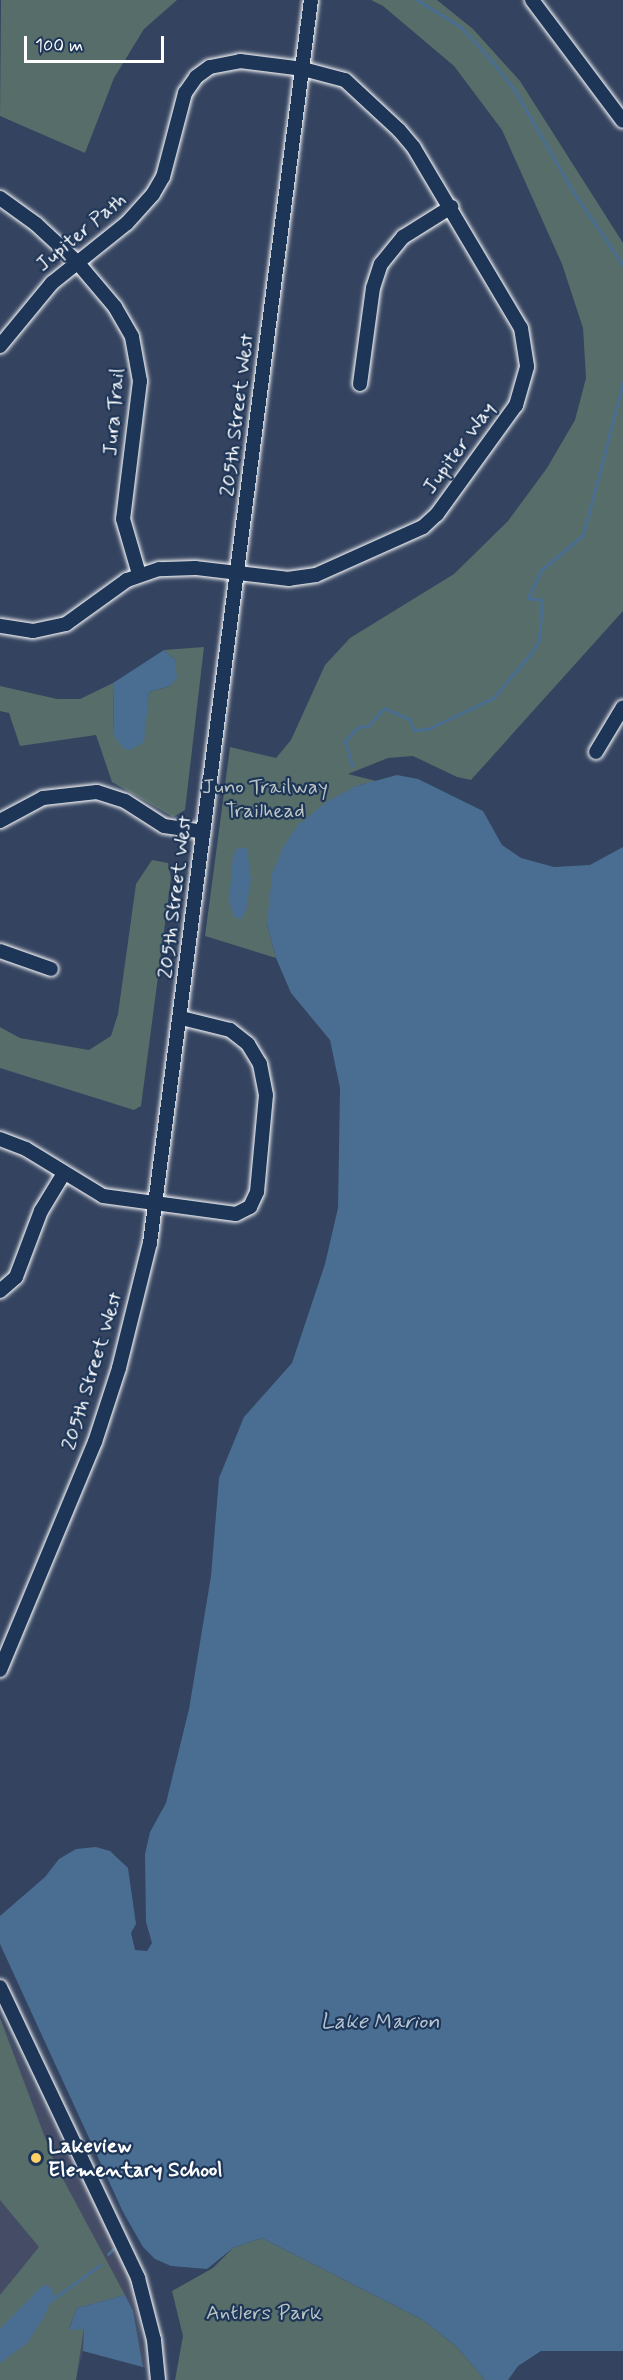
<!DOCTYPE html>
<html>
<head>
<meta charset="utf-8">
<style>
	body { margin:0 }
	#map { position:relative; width:623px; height:2380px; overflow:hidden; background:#34435f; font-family:Mynerve,sans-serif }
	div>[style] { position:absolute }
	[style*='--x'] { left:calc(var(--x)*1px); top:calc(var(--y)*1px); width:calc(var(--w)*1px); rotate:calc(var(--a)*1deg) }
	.built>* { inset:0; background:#444d65 }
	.green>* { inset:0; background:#566d6a }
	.water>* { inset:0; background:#496e91 }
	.stream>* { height:3px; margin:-1.5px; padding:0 1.5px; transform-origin:1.5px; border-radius:1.5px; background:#496e91 }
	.roads { filter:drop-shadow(0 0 2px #fff) drop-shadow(0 0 2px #fff) }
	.minor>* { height:14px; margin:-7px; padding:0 7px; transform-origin:7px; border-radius:7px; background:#1d3557 }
	.dots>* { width:16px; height:16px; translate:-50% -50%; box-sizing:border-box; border:3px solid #1d3557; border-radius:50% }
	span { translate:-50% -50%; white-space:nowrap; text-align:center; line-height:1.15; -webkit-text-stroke:4.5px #1d3557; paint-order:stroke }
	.street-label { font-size:21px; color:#fff }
	.park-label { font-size:21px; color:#bbc5c3 }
	.poi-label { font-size:21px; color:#fff; font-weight:700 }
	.left { translate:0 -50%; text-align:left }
	.water-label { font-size:22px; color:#b6c5d3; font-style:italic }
	.scale { position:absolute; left:24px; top:36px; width:140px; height:27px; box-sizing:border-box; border:3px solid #fff; border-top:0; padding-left:8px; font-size:18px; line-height:21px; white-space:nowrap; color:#fff; -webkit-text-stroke:4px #1d3557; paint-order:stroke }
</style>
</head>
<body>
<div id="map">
	<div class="built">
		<i style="clip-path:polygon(0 2018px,131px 2276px,146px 2368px,83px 2351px,76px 2380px,0 2380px)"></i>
	</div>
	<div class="green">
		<i style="clip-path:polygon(1px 0,177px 0,144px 29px,114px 78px,85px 153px,0 116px)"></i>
		<i style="clip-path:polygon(371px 0,437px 0,473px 29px,520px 81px,623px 243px,623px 611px,471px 780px,457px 777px,413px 756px,388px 758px,348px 774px,376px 781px,356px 786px,267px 924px,276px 958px,205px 936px,230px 747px,276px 758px,291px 740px,325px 665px,350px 638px,454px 574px,508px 521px,547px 468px,575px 420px,586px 378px,583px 328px,562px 264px,502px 130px,454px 66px,383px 6px)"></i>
		<i style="clip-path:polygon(204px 647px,185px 810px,173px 817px,112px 782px,96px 735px,20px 746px,9px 713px,0 711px,0 686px,57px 699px,80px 699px,113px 683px,114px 736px,144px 729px,149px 692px,170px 686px,175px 660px,164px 650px)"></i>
		<i style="clip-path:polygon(152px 860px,168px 863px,171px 878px,141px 1106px,134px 1110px,0 1068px,0 1027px,20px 1038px,89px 1050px,111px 1036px,118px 1014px,136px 884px)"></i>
		<i style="clip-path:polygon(0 2018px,55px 2164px,125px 2295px,77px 2308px,69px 2329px,84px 2328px,76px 2380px,0 2380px,0 2295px,39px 2247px,0 2200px)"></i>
		<i style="clip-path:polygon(262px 2238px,423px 2320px,457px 2347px,485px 2380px,175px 2380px,183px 2336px,172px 2291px,213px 2268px,233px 2248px)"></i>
	</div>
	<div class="water">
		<i style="clip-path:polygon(164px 650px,175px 660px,177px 678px,170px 686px,149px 692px,144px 742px,131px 750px,124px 749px,114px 736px,113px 683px)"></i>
		<i style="clip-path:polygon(397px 775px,418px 779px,483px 811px,502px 845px,521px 858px,554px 867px,590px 865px,623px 847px,623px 2351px,541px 2351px,518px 2366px,508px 2380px,485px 2380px,457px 2347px,423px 2320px,262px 2238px,233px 2248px,207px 2269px,171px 2266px,155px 2259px,143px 2247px,123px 2212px,0 1944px,0 1916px,45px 1877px,59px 1859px,76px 1849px,96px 1847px,110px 1851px,128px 1868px,136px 1924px,131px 1933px,135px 1950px,147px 1951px,152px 1943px,146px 1922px,145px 1854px,150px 1832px,166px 1803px,189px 1709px,211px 1576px,219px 1478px,244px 1417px,292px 1363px,325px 1264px,338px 1208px,340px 1088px,330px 1040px,291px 993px,276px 958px,267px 924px,272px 874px,283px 847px,299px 824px,328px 801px,356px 786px)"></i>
		<i style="clip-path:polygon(238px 847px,247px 849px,251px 879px,246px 911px,241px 919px,234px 917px,229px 901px,233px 855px)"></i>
		<i style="clip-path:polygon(43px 2285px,50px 2287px,54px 2294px,43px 2319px,27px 2343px,0 2363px,0 2329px)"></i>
		<i style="clip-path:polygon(125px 2295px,133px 2311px,143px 2367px,83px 2351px,84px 2329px,69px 2330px,77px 2308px)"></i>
	</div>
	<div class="stream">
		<i style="--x:417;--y:0;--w:52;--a:31.5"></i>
		<i style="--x:461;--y:27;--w:45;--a:47.7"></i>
		<i style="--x:491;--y:60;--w:39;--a:52"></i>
		<i style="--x:515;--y:91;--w:118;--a:60"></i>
		<i style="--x:574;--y:193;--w:87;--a:55.8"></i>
		<i style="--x:352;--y:766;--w:26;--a:-106"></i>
		<i style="--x:345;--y:741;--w:19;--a:-47"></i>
		<i style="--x:358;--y:727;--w:10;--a:-6"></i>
		<i style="--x:368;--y:726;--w:24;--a:-48"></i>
		<i style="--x:384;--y:708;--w:27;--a:24"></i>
		<i style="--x:409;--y:719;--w:12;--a:66"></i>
		<i style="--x:414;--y:730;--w:14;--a:-4"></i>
		<i style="--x:428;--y:729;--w:72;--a:-25.5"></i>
		<i style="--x:493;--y:698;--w:59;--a:-49.8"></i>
		<i style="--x:531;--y:653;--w:15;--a:-58"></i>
		<i style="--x:539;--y:640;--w:40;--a:-85.7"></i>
		<i style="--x:542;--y:600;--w:14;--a:-172"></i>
		<i style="--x:528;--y:598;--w:31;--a:-65"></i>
		<i style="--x:541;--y:570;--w:55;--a:-39.8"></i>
		<i style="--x:583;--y:535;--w:157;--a:-75.3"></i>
		<i style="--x:108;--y:2254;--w:7;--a:-45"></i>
		<i style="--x:50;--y:2301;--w:62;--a:-35.8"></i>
	</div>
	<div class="roads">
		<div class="minor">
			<i style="--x:532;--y:0;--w:151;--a:53.1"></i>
			<i style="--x:0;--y:198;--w:44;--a:35.8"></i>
			<i style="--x:36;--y:224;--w:56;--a:42.8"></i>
			<i style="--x:77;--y:262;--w:59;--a:49.8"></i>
			<i style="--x:115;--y:307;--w:34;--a:60"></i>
			<i style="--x:132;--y:337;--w:45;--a:79.7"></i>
			<i style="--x:140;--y:381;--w:139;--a:97"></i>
			<i style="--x:123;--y:519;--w:57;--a:73.8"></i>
			<i style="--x:0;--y:346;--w:82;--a:-50.5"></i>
			<i style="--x:52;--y:283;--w:96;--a:-38.7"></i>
			<i style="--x:127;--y:223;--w:39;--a:-48"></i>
			<i style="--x:153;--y:194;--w:20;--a:-60"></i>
			<i style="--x:163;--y:177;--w:87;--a:-75.3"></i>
			<i style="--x:185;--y:93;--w:19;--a:-55"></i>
			<i style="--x:196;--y:77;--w:17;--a:-36"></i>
			<i style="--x:210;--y:67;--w:31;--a:-11"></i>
			<i style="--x:240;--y:61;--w:64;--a:7.2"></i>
			<i style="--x:303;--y:69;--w:43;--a:14.7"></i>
			<i style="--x:345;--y:80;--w:74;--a:42.8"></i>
			<i style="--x:399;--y:130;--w:23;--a:50"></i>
			<i style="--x:414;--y:148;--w:209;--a:59.3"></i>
			<i style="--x:521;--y:328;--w:39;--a:81"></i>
			<i style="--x:527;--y:367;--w:40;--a:106"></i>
			<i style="--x:516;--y:405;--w:135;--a:125.9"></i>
			<i style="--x:437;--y:514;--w:19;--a:137"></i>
			<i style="--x:423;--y:527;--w:117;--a:155.8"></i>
			<i style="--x:316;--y:575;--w:27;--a:172"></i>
			<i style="--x:289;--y:579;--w:95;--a:-173.3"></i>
			<i style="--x:195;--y:568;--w:36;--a:178"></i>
			<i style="--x:159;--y:569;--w:34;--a:161"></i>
			<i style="--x:127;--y:580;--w:75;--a:144.2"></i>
			<i style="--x:66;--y:624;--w:34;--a:168"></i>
			<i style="--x:33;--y:631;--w:33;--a:-171"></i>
			<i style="--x:360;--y:384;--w:97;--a:-82.3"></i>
			<i style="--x:373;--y:288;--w:25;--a:-72"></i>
			<i style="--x:381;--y:264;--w:35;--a:-51"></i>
			<i style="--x:403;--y:237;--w:57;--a:-32"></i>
			<i style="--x:596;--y:752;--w:52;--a:-59"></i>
			<i style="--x:0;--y:821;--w:49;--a:-28.1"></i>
			<i style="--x:43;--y:798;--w:54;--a:-6.3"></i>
			<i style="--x:97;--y:792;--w:29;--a:18"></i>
			<i style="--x:125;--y:801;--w:46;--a:32.7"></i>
			<i style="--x:164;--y:826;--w:40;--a:8.5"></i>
			<i style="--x:0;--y:951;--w:54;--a:19.4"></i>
			<i style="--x:0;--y:1139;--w:28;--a:21"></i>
			<i style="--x:26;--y:1149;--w:90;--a:31.4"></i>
			<i style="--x:103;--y:1196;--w:134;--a:7.7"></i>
			<i style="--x:236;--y:1214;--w:16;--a:-27"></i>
			<i style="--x:250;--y:1207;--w:17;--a:-65"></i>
			<i style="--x:257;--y:1192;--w:97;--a:-84.7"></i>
			<i style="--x:266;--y:1095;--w:32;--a:-101"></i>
			<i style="--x:260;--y:1064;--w:23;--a:-121"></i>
			<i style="--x:248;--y:1044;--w:23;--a:-142"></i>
			<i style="--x:230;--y:1030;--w:50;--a:-166.2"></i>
			<i style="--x:0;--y:1291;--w:21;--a:-41"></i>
			<i style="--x:16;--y:1277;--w:71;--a:-69.3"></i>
			<i style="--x:41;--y:1211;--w:44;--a:-58.8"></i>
			<i style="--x:0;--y:1670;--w:247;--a:-67.4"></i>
			<i style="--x:95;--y:1442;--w:78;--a:-72"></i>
			<i style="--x:119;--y:1368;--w:129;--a:-76.1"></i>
			<i style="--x:150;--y:1243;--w:1253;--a:-82.62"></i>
			<i style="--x:0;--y:1987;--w:322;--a:64.6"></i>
			<i style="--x:138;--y:2278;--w:64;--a:75.5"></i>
			<i style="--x:154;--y:2340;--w:40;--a:84.3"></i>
		</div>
	</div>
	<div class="dots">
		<i style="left:36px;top:2158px;background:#ffd166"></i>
	</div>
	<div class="street-label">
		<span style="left:81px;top:232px;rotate:-40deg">Jupiter Path</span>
		<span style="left:114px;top:412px;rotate:-85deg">Jura Trail</span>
		<span style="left:237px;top:415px;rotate:-83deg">205th Street West</span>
		<span style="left:459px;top:448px;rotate:-54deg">Jupiter Way</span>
		<span style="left:175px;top:897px;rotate:-83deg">205th Street West</span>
		<span style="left:92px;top:1371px;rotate:-73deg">205th Street West</span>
	</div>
	<div class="park-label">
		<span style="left:265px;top:799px">Juno Trailway<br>Trailhead</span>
		<span style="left:264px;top:2313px">Antlers Park</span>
	</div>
	<div class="poi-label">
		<span class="left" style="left:48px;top:2158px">Lakeview<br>Elementary School</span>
	</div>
	<div class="water-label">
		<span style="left:380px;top:2023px">Lake Marion</span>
	</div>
	<div class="scale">100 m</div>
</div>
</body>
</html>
